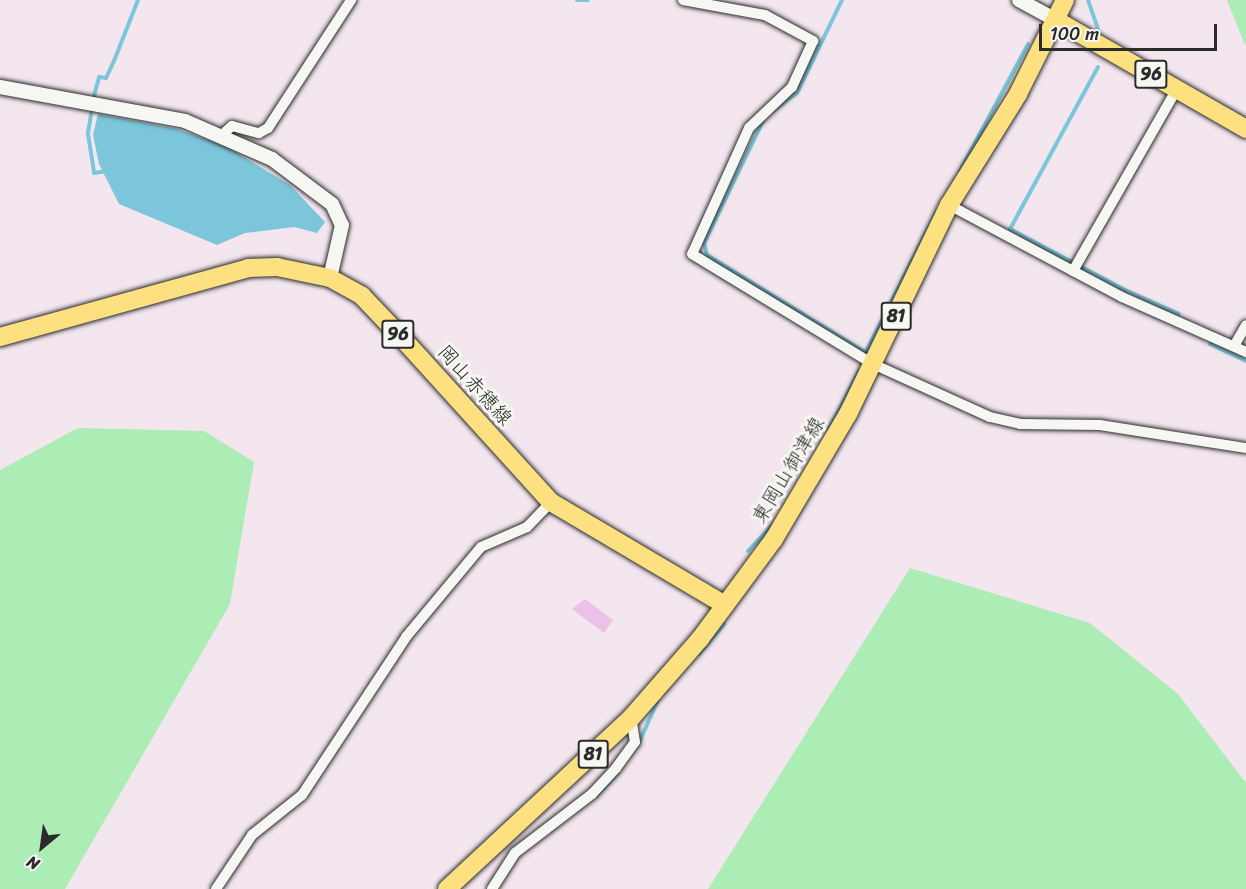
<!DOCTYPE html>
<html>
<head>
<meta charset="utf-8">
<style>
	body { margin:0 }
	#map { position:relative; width:1246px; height:889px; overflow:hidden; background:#f3e6ef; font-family:Sriracha,"Klee One",sans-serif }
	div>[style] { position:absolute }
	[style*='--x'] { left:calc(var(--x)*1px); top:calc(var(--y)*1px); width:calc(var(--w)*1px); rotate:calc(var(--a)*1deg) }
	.green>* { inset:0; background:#acecb5 }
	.water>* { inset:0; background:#7bc6da }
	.stream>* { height:4px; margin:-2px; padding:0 2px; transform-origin:2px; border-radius:2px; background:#7bc6da }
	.building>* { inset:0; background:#ebc1e7 }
	.roads { filter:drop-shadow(0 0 2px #2b2b2b) drop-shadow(0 0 2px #2b2b2b) }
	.minor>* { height:10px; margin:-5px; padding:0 5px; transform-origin:5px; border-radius:5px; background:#f6f6f2 }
	.tertiary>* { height:14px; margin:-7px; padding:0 7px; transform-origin:7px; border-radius:7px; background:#f6f6f2 }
	.primary>* { height:18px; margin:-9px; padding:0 9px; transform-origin:9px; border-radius:9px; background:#fde080 }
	span { translate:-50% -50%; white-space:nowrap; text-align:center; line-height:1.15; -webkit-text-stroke:6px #f6f6f2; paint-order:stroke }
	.shield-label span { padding:2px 4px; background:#f6f6f2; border:2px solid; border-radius:4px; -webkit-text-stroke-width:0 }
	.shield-label { font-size:18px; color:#2b2b2b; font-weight:700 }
	.street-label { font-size:20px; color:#2b2b2b }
	.north { position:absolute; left:12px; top:817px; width:60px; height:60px; -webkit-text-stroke:4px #f6f6f2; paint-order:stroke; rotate:209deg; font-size:16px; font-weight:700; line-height:24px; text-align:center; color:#2b2b2b }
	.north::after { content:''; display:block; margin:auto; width:21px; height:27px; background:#2b2b2b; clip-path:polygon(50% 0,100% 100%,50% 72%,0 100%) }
	.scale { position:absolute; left:1039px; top:24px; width:178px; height:27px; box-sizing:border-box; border:3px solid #2b2b2b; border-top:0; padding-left:8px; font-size:18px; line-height:21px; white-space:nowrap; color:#2b2b2b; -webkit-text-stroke:4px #f6f6f2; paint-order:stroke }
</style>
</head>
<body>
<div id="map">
	<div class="green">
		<i style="clip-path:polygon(1227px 0,1246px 0,1246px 45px,1244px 43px)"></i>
		<i style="clip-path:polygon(78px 428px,204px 431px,254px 462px,230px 604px,65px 889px,0 889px,0 470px)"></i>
		<i style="clip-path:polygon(910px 568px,1090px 623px,1178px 694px,1246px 783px,1246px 889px,708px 889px)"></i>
	</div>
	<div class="water">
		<i style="clip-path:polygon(98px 114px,177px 129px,227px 147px,290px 185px,325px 222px,317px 233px,294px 227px,245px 233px,217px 245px,119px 204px,99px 164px,93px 135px)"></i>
	</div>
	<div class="stream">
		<i style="--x:577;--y:0;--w:11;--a:0"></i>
		<i style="--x:1088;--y:0;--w:37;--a:71"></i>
		<i style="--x:1098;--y:67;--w:184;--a:118.5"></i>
		<i style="--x:1010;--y:229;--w:128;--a:28"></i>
		<i style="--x:1123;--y:289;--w:61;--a:24.1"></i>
		<i style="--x:94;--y:96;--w:20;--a:-75"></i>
		<i style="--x:99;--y:77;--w:7;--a:8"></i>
		<i style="--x:106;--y:78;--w:19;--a:-65"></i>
		<i style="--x:114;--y:61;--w:66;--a:-68.5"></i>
		<i style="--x:92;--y:108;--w:26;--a:99"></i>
		<i style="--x:88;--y:134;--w:39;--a:81"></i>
		<i style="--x:94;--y:173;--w:13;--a:-9"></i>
		<i style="--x:773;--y:111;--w:30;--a:-37"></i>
		<i style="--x:797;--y:93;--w:103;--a:-64.2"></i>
		<i style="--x:763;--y:121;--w:136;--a:115.8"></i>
		<i style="--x:704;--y:243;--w:12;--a:76"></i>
		<i style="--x:707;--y:255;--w:187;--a:31.6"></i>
		<i style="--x:960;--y:171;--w:144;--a:-61.8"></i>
		<i style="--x:1210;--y:344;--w:40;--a:25"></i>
		<i style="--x:867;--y:350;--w:156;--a:-63.3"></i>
		<i style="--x:828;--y:431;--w:68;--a:-62.7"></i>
		<i style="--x:748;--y:551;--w:38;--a:-47"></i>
		<i style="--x:699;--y:654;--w:39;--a:-50"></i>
		<i style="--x:638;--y:745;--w:49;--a:-66"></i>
		<i style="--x:596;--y:796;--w:32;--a:-46"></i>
	</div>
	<div class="building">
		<i style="clip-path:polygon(585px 599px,613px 620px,604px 633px,572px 609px)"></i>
	</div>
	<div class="roads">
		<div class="minor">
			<i style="--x:683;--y:0;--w:83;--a:10.4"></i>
			<i style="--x:765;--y:15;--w:55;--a:28.4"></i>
			<i style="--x:813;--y:41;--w:51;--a:114.5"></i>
			<i style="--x:792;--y:87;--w:59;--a:136.4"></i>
			<i style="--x:749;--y:128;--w:138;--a:114.3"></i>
			<i style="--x:692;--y:254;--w:212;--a:31.3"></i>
			<i style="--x:873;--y:364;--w:128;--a:24.4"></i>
			<i style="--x:990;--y:417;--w:31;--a:13"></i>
			<i style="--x:1020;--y:424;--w:80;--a:0.7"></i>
			<i style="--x:1100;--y:425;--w:148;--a:9"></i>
			<i style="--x:223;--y:134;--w:12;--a:-42"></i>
			<i style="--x:232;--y:126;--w:28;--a:15"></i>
			<i style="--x:259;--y:133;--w:10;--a:-29"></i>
			<i style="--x:268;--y:128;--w:153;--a:-57"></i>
			<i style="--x:949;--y:205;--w:196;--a:28"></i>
			<i style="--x:1122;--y:297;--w:136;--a:23.9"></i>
			<i style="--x:1073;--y:271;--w:210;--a:-60.3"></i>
			<i style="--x:1234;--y:346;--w:24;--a:-60"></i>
			<i style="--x:216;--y:889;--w:65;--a:-56.3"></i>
			<i style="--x:252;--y:835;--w:64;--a:-38.7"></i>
			<i style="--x:302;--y:795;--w:189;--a:-56.6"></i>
			<i style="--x:406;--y:637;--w:117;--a:-50.2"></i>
			<i style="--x:481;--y:547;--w:50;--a:-23.5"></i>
			<i style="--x:527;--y:527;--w:35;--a:-46"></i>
			<i style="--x:492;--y:889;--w:43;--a:-57.4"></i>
			<i style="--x:515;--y:853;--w:97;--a:-37.5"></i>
			<i style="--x:592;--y:794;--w:35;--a:-47"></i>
			<i style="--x:616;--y:768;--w:32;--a:-54"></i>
			<i style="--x:635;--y:742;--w:24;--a:-99"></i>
		</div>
		<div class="tertiary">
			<i style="--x:1019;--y:0;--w:42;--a:28.4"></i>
			<i style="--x:0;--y:87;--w:188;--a:10.4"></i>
			<i style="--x:185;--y:121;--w:95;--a:23.6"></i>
			<i style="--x:272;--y:159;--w:75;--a:36.9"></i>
			<i style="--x:332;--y:204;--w:23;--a:65"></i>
			<i style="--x:342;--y:225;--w:54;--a:102.8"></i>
		</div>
		<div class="primary">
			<i style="--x:1056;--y:20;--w:219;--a:29.8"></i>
			<i style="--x:0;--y:337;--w:257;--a:-15.5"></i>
			<i style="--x:248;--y:268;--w:29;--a:-2"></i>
			<i style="--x:277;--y:267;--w:54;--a:11.7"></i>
			<i style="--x:330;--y:278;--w:37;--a:29"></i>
			<i style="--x:362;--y:296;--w:59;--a:46.4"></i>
			<i style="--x:403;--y:339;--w:220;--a:47.8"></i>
			<i style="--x:551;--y:502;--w:202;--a:30.6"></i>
			<i style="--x:447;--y:889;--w:251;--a:-42.9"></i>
			<i style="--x:631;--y:718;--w:105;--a:-48.9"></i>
			<i style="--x:700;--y:639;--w:124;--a:-53.5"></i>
			<i style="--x:774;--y:539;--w:145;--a:-59.4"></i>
			<i style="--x:848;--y:414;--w:232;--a:-64.2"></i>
			<i style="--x:949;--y:205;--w:131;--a:-58.1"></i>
			<i style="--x:1018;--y:94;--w:105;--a:-63.4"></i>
		</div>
	</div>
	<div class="shield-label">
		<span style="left:1151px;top:74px">96</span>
		<span style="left:896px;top:316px">81</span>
		<span style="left:398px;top:334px">96</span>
		<span style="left:593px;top:754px">81</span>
	</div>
	<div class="street-label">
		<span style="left:475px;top:385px;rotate:48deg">岡山赤穂線</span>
		<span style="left:788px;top:470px;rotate:-59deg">東岡山御津線</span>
	</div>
	<div class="north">N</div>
	<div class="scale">100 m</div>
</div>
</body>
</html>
